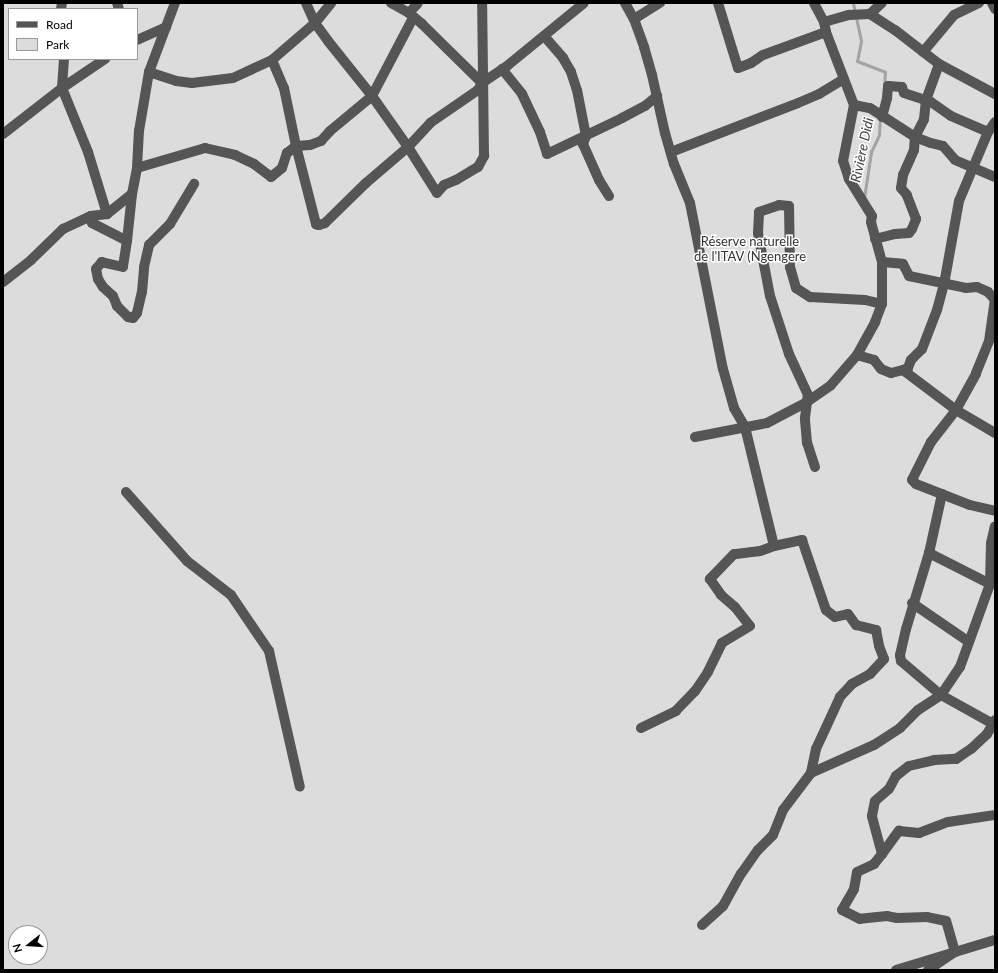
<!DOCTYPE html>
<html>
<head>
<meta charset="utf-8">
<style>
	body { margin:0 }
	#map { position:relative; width:998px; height:973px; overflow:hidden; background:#fff; font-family:Lato,sans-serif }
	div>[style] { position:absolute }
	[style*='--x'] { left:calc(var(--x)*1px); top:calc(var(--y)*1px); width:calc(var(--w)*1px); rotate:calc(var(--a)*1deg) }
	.green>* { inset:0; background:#dcdcdc }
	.stream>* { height:3px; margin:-1.5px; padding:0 1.5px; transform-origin:1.5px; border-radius:1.5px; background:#a3a3a3 }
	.minor>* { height:10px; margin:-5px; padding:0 5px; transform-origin:5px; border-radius:5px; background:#555 }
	span { translate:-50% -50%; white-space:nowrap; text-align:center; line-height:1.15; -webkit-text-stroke:3px #fff; paint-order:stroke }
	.park-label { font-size:13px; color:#333 }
	.water-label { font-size:14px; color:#444; font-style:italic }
	.frame { position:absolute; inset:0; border:4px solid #000; pointer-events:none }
	.legend { position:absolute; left:8px; top:8px; width:130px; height:52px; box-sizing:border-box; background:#fff; border:1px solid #999; margin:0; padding:5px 7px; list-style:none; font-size:12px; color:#000 }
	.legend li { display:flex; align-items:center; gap:8px; height:20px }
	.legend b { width:20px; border:1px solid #999 }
	.north { position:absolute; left:8px; top:925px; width:40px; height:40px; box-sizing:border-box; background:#fff; border:1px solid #999; border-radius:50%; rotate:253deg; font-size:11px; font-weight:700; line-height:16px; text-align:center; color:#000 }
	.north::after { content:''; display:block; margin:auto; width:14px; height:18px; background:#000; clip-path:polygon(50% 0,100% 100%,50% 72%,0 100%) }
</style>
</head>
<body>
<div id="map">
	<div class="green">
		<i style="clip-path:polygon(evenodd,3px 3px,995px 3px,995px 970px,3px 970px,3px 3px,9px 9px,137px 9px,137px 59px,9px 59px,9px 9px,3px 3px,16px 933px,40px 933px,40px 957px,16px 957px,16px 933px)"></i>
	</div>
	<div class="stream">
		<i style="--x:853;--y:3;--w:39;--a:78"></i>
		<i style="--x:861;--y:41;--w:20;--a:101"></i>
		<i style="--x:857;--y:61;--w:30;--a:21"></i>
		<i style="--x:885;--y:72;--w:14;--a:94"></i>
		<i style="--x:864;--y:198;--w:47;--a:-81.3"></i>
		<i style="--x:871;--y:152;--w:19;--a:-65"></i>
		<i style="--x:879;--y:135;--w:17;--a:-87"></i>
	</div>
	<div class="minor">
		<i style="--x:117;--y:3;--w:6;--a:72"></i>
		<i style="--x:306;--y:3;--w:22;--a:66"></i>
		<i style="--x:315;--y:23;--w:22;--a:54"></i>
		<i style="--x:328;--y:41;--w:70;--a:51.3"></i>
		<i style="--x:372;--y:96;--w:62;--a:54.8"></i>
		<i style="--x:408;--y:147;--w:54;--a:57.8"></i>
		<i style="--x:437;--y:193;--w:11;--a:-49"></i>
		<i style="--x:444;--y:185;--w:13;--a:-23"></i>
		<i style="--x:456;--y:180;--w:26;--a:-31"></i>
		<i style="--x:478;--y:167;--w:13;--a:-61"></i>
		<i style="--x:484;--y:156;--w:153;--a:-90.7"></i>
		<i style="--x:391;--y:3;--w:21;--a:29"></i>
		<i style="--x:409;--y:13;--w:17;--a:40"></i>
		<i style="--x:422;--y:24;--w:84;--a:44.5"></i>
		<i style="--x:625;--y:3;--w:18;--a:61"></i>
		<i style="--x:634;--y:19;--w:30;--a:70"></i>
		<i style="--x:644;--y:47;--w:29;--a:74"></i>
		<i style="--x:652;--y:75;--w:59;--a:77.4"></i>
		<i style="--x:665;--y:133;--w:32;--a:74"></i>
		<i style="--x:674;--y:164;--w:42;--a:67.7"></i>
		<i style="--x:690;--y:203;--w:169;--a:78.8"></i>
		<i style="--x:723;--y:369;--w:41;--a:74.2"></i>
		<i style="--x:734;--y:408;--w:22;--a:60"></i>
		<i style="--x:745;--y:427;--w:122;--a:76.3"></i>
		<i style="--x:774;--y:546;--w:15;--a:160"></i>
		<i style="--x:760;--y:551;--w:26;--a:173"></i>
		<i style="--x:734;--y:554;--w:35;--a:134"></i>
		<i style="--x:710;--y:579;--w:19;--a:55"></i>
		<i style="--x:721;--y:595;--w:18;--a:41"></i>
		<i style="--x:735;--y:607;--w:24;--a:52"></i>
		<i style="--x:750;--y:626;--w:33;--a:149"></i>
		<i style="--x:722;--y:643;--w:32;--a:116"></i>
		<i style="--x:708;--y:672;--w:23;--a:124"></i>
		<i style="--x:695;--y:691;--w:28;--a:134"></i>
		<i style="--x:676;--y:711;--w:39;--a:154"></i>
		<i style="--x:718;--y:3;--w:68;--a:72.9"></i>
		<i style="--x:738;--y:68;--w:14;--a:-21"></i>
		<i style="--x:751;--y:63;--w:14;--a:-34"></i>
		<i style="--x:763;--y:55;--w:67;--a:-20.1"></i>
		<i style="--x:992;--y:3;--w:7;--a:63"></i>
		<i style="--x:61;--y:9;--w:6;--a:-81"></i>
		<i style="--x:409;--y:13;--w:13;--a:-48"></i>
		<i style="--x:870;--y:14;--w:16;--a:-43"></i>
		<i style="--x:634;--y:19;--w:31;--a:-32"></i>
		<i style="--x:824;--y:22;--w:26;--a:-16"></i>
		<i style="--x:849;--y:15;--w:21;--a:-3"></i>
		<i style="--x:870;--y:14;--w:30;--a:33"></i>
		<i style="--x:895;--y:30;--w:56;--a:37.7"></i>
		<i style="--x:939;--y:64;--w:64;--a:28.2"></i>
		<i style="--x:545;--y:37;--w:28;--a:49"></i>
		<i style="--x:563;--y:58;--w:16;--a:60"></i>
		<i style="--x:571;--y:72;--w:19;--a:72"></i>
		<i style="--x:577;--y:90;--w:47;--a:78.9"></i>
		<i style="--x:586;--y:136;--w:9;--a:111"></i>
		<i style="--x:583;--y:144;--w:39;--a:66"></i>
		<i style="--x:599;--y:180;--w:19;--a:58"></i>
		<i style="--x:137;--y:40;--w:32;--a:-24"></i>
		<i style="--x:923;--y:52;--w:48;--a:-50"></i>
		<i style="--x:954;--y:15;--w:28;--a:-26"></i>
		<i style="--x:64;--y:59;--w:29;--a:94"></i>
		<i style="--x:62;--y:88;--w:69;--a:67.9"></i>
		<i style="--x:88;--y:152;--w:65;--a:73"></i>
		<i style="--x:272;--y:60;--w:30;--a:67"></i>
		<i style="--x:284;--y:88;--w:59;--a:78.3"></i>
		<i style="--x:296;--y:146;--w:81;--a:75.6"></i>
		<i style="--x:316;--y:224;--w:3;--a:18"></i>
		<i style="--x:319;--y:225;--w:6;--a:-18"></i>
		<i style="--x:325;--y:223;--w:57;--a:-44.3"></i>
		<i style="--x:366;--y:183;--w:55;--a:-40.6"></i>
		<i style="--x:408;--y:147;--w:33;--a:-47"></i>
		<i style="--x:430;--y:123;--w:58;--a:-34.5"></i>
		<i style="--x:478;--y:90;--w:8;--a:-60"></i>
		<i style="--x:482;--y:83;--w:30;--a:-34"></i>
		<i style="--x:507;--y:66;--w:99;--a:-39.3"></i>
		<i style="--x:502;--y:69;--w:32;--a:51"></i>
		<i style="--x:522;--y:94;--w:42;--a:64.7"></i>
		<i style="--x:540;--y:132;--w:23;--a:72"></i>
		<i style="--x:547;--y:154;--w:83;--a:-25.6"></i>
		<i style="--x:622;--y:118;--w:26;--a:-28"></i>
		<i style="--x:645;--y:106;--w:16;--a:-40"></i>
		<i style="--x:149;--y:72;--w:28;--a:18"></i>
		<i style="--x:176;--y:81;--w:16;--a:7"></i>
		<i style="--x:192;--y:83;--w:41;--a:-7"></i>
		<i style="--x:233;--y:78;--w:43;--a:-24.8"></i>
		<i style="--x:272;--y:60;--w:57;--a:-40.7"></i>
		<i style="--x:315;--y:23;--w:26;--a:-51"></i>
		<i style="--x:854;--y:105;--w:16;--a:11"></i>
		<i style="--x:870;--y:108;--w:54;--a:32.8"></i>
		<i style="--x:915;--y:137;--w:17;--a:21"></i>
		<i style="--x:931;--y:143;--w:12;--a:14"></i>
		<i style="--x:943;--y:146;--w:18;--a:49"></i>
		<i style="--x:955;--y:160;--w:43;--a:23"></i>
		<i style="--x:882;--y:117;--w:20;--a:-75"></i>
		<i style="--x:887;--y:98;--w:12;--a:-85"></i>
		<i style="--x:888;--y:86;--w:14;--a:4"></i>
		<i style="--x:902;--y:87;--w:6;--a:72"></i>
		<i style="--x:904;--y:93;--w:28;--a:18"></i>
		<i style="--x:931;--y:102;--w:24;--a:35"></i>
		<i style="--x:951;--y:116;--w:40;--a:23.4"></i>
		<i style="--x:995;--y:122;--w:12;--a:125"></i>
		<i style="--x:988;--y:132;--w:75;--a:112.8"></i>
		<i style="--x:959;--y:201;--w:84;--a:100.2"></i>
		<i style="--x:944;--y:284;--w:27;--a:105"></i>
		<i style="--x:937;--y:310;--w:42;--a:111"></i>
		<i style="--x:922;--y:349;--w:16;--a:135"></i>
		<i style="--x:911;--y:360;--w:9;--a:111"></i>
		<i style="--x:908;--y:368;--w:5;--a:158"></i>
		<i style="--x:903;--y:370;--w:66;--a:37"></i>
		<i style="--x:956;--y:410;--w:45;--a:30.5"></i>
		<i style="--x:3;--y:134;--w:75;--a:-37.9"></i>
		<i style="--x:62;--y:88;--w:52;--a:-34"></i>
		<i style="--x:671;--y:152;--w:136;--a:-21.1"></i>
		<i style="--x:798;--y:103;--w:23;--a:-23"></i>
		<i style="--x:819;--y:94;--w:29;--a:-31"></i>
		<i style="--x:137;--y:168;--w:71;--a:-16.4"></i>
		<i style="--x:205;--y:148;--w:31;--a:13"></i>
		<i style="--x:235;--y:155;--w:21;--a:25"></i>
		<i style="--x:254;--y:164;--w:21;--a:37"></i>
		<i style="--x:271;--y:177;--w:14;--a:-39"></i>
		<i style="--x:282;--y:168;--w:16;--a:-72"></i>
		<i style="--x:287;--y:153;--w:11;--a:-38"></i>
		<i style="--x:296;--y:146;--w:14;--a:-4"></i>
		<i style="--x:310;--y:145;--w:12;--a:-20"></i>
		<i style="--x:321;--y:141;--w:13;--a:-48"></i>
		<i style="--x:330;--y:131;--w:55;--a:-39.8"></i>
		<i style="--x:372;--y:96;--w:88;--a:-62.3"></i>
		<i style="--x:91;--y:216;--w:7;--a:82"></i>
		<i style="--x:92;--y:223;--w:39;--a:27"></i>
		<i style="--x:127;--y:241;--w:26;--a:99"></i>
		<i style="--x:123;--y:267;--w:22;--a:-167"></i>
		<i style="--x:102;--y:262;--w:9;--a:131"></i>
		<i style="--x:96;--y:269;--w:10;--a:79"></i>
		<i style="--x:98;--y:279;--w:9;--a:58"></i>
		<i style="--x:103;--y:287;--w:13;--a:42"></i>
		<i style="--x:113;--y:296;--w:11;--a:68"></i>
		<i style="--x:117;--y:306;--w:16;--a:45"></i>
		<i style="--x:128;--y:317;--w:5;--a:11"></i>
		<i style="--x:133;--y:318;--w:6;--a:-51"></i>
		<i style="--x:137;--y:313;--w:22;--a:-77"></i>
		<i style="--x:142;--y:292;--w:25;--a:-85"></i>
		<i style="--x:144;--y:267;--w:23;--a:-77"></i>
		<i style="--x:149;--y:245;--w:30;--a:-45"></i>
		<i style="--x:170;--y:224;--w:47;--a:-59"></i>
		<i style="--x:875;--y:239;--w:21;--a:-14"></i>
		<i style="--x:895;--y:234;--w:14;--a:-4"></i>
		<i style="--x:909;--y:233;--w:5;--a:-53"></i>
		<i style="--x:912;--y:229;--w:11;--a:-68"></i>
		<i style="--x:916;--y:219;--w:26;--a:-111"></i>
		<i style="--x:907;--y:195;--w:9;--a:-131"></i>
		<i style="--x:901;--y:188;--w:13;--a:-81"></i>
		<i style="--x:903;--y:175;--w:27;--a:-66"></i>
		<i style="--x:914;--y:150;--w:13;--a:-86"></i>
		<i style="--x:915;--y:137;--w:20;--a:-63"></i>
		<i style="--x:924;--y:119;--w:19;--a:-84"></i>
		<i style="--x:926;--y:100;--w:38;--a:-70"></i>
		<i style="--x:127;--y:241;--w:47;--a:-83.9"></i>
		<i style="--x:882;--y:262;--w:21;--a:5"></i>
		<i style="--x:903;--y:264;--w:13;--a:63"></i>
		<i style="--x:909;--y:276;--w:58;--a:11.9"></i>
		<i style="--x:966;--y:288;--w:11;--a:-5"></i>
		<i style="--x:977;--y:287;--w:12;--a:24"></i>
		<i style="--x:988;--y:292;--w:11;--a:49"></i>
		<i style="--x:3;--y:282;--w:36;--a:-38"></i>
		<i style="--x:31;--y:260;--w:45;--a:-44.1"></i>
		<i style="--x:63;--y:229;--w:31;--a:-25"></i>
		<i style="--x:91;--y:216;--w:16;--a:-7"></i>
		<i style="--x:107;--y:214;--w:32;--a:-39"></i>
		<i style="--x:132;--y:194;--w:26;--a:-79"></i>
		<i style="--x:137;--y:168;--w:37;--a:-87"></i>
		<i style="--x:139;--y:131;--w:60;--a:-80.4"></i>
		<i style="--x:149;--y:72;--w:74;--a:-69.4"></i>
		<i style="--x:995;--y:299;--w:42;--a:98.1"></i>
		<i style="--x:989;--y:341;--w:35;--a:112"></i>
		<i style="--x:976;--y:374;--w:41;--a:119.1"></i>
		<i style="--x:956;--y:410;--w:41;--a:128"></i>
		<i style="--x:931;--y:442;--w:42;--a:116.6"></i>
		<i style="--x:912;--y:480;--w:6;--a:45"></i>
		<i style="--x:916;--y:484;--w:58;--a:21.3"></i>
		<i style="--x:970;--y:505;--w:26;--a:13"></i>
		<i style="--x:857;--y:355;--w:18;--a:16"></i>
		<i style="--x:874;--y:360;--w:11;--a:52"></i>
		<i style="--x:881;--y:369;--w:11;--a:22"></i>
		<i style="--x:891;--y:373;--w:12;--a:-14"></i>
		<i style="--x:695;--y:437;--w:73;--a:-11"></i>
		<i style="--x:767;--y:423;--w:45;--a:-27.7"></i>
		<i style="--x:807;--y:402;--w:29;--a:-35"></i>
		<i style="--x:831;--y:385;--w:40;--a:-49"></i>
		<i style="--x:857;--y:355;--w:38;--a:-61"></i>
		<i style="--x:875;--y:322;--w:19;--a:-69"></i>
		<i style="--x:882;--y:304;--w:42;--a:-90"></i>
		<i style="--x:882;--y:262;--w:41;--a:-105.4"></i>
		<i style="--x:871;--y:222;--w:6;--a:-81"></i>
		<i style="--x:872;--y:216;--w:44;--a:-121.9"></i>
		<i style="--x:849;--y:179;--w:19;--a:-108"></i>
		<i style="--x:843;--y:161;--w:57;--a:-78.9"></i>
		<i style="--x:854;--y:105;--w:78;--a:-111"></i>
		<i style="--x:826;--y:32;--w:10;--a:-101"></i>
		<i style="--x:824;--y:22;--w:21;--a:-118"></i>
		<i style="--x:815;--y:467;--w:25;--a:-108"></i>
		<i style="--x:807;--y:443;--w:25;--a:-95"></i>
		<i style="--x:805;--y:418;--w:23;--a:-83"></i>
		<i style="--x:808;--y:395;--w:45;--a:-114.9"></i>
		<i style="--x:789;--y:354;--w:61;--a:-108.1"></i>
		<i style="--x:770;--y:296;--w:64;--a:-100.8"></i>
		<i style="--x:758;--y:233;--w:21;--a:-87"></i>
		<i style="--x:759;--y:212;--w:21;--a:-19"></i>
		<i style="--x:779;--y:205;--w:10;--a:6"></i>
		<i style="--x:789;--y:206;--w:61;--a:89.1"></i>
		<i style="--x:790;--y:267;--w:22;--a:74"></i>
		<i style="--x:796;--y:288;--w:17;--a:33"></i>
		<i style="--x:810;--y:297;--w:55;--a:3.1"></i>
		<i style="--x:865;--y:300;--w:17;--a:13"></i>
		<i style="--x:126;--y:492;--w:92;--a:48.5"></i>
		<i style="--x:187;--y:561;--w:56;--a:37.7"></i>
		<i style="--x:231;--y:595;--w:68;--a:55.8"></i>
		<i style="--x:269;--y:651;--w:139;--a:77.2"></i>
		<i style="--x:942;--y:494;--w:60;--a:102.4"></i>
		<i style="--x:929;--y:553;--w:79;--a:106.8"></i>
		<i style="--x:906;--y:629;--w:27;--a:103"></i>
		<i style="--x:900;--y:655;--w:6;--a:81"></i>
		<i style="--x:901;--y:661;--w:52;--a:40.4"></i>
		<i style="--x:941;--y:695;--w:60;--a:29.1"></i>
		<i style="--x:774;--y:546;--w:29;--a:-12"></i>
		<i style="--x:802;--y:540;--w:74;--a:71.1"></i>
		<i style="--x:826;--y:610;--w:11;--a:38"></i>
		<i style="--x:835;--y:617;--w:13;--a:-13"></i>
		<i style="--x:848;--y:614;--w:14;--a:54"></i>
		<i style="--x:856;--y:625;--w:21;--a:14"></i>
		<i style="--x:876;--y:630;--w:16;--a:79"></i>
		<i style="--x:879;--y:646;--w:14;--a:69"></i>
		<i style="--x:884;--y:659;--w:21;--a:133"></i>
		<i style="--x:870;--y:674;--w:21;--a:151"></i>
		<i style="--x:852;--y:684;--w:18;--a:133"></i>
		<i style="--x:840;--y:697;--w:57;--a:114.8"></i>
		<i style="--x:816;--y:749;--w:25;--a:102"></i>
		<i style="--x:929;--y:553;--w:68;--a:26.9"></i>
		<i style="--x:912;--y:603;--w:69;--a:34.4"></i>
		<i style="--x:882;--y:854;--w:29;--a:-54"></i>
		<i style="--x:899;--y:831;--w:20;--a:6"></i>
		<i style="--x:919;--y:833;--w:31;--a:-21"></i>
		<i style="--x:948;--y:822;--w:48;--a:-8.5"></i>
		<i style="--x:702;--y:925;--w:28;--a:-42"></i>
		<i style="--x:723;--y:906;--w:37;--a:-61"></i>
		<i style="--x:741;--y:874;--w:29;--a:-55"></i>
		<i style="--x:758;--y:850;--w:21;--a:-45"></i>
		<i style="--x:773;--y:835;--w:27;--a:-68"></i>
		<i style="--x:783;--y:810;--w:46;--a:-52.9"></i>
		<i style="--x:811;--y:773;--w:69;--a:-24"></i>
		<i style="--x:874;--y:745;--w:31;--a:-33"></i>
		<i style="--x:900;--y:728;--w:25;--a:-45"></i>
		<i style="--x:918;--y:710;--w:27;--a:-33"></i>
		<i style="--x:941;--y:695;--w:34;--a:-56"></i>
		<i style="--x:960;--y:667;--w:88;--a:-70.1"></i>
		<i style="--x:990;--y:584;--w:41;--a:-88.6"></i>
		<i style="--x:991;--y:543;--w:17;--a:-77"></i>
		<i style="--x:896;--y:970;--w:103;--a:-16.9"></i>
		<i style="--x:928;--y:970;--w:32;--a:-34"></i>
		<i style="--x:955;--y:952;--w:32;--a:-106"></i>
		<i style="--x:946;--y:921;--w:19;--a:-168"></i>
		<i style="--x:927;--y:917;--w:30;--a:178"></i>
		<i style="--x:897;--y:918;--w:10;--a:-169"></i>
		<i style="--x:887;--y:916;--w:27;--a:174"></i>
		<i style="--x:860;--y:919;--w:20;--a:-153"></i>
		<i style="--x:842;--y:910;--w:24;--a:-60"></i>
		<i style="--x:854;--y:889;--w:17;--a:-80"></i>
		<i style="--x:857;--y:872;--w:19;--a:-25"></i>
		<i style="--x:874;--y:864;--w:13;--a:-51"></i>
		<i style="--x:882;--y:854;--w:39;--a:-105"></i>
		<i style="--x:872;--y:816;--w:15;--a:-79"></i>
		<i style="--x:875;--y:801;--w:18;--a:-41"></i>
		<i style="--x:889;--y:789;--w:15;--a:-62"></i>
		<i style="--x:896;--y:776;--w:16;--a:-38"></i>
		<i style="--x:909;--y:766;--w:26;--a:-13"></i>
		<i style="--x:934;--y:760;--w:22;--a:-3"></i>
		<i style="--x:956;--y:759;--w:18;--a:-34"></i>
		<i style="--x:971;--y:749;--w:22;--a:-43"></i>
		<i style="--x:987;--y:734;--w:16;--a:-60"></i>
	</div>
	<div class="park-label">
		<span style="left:750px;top:249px">Réserve naturelle<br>de l'ITAV (Ngengere</span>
	</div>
	<div class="water-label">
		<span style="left:862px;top:150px;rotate:-78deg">Rivière Didi</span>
	</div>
	<div class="frame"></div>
	<ul class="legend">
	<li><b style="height:5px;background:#555"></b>Road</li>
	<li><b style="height:11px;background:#dcdcdc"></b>Park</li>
	</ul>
	<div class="north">N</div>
</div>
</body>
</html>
